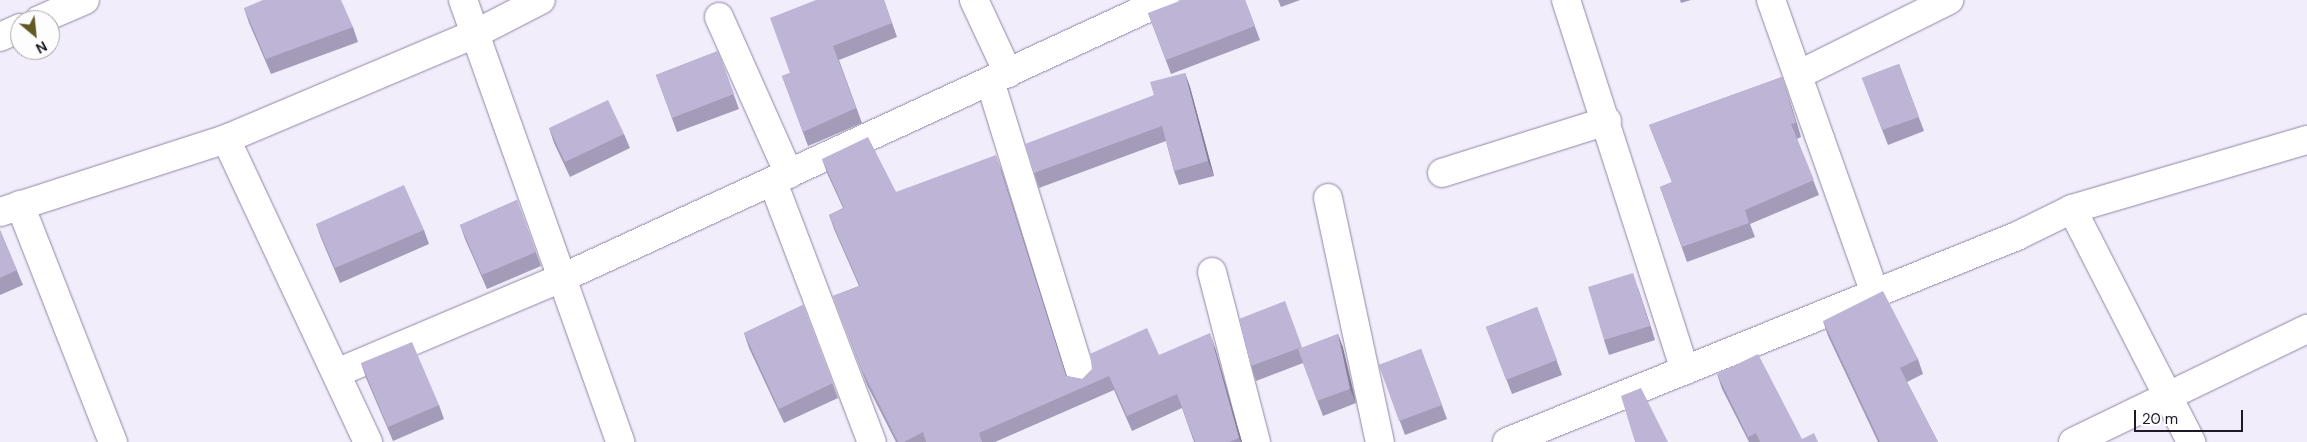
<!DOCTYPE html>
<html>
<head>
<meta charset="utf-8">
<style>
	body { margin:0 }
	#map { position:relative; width:2307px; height:442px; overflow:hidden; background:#f1edfb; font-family:"DM Sans",sans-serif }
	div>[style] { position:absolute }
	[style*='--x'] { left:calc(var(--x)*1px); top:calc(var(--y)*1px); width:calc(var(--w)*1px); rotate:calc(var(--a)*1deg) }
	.roads { filter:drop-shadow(0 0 1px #9086a6) drop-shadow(0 0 1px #9086a6) }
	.minor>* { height:28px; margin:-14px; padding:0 14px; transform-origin:14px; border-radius:14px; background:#fff }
	.wall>* { inset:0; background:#a39bb8 }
	.shaded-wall>* { inset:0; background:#857e96 }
	.building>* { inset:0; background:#beb4d6 }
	span { translate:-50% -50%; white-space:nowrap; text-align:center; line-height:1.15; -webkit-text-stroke:4px #fdfdfd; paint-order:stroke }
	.north { position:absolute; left:10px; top:10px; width:50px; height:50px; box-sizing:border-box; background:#fdfdfd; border:1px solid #a4a2a7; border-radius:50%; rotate:152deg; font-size:14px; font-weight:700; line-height:20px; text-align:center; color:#1e1926 }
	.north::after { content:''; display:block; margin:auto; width:18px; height:22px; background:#645825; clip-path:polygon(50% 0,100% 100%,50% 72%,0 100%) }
	.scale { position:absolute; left:2134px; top:410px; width:109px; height:22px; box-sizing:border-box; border:2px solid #1e1926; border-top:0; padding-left:6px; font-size:15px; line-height:18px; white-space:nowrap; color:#1e1926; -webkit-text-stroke:4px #fdfdfd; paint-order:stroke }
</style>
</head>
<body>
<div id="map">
	<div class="roads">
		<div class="minor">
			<i style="--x:463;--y:0;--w:469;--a:70.4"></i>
			<i style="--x:974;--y:0;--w:81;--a:65"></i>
			<i style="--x:1566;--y:0;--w:389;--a:72.2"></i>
			<i style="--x:1771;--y:0;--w:311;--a:70.5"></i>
			<i style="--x:719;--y:17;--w:172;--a:66"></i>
			<i style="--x:39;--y:20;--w:50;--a:-23.5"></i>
			<i style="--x:0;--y:37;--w:22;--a:-24"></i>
			<i style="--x:1798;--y:75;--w:169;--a:-26.4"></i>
			<i style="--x:990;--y:81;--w:312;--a:72.8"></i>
			<i style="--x:226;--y:139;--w:335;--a:64.9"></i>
			<i style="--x:1442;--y:173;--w:173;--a:-17.5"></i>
			<i style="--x:773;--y:182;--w:278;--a:69.2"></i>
			<i style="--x:1328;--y:198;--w:249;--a:78"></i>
			<i style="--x:20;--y:205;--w:255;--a:68.6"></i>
			<i style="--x:2072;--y:209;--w:262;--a:62.9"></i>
			<i style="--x:0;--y:212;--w:237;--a:-17.9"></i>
			<i style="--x:226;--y:139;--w:270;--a:-22.9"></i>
			<i style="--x:475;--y:34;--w:74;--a:-27.3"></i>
			<i style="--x:1212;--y:272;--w:176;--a:75.5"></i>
			<i style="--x:339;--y:372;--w:242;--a:-22.9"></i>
			<i style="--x:562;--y:278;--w:664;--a:-24.75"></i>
			<i style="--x:1507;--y:442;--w:550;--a:-21.99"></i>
			<i style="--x:2017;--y:236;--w:61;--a:-26.1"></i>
			<i style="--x:2072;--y:209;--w:245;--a:-16.4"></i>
			<i style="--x:2073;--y:442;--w:260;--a:-25.8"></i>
		</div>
	</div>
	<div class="wall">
		<i style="clip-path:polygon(884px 0,897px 37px,839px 60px,862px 123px,808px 146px,782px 76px,790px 73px)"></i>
		<i style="clip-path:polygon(1245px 0,1260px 40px,1171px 74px,1148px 13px)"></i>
		<i style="clip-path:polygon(1278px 0,1300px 0,1281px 7px)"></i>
		<i style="clip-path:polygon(1680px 0,1691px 0,1681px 3px)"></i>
		<i style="clip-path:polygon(244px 8px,353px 27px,358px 42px,271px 74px,249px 23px)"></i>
		<i style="clip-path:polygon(718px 51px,739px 109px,677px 132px,656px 75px)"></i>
		<i style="clip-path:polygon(1899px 64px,1924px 131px,1888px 145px,1862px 78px)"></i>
		<i style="clip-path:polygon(1185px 73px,1190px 87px,1214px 176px,1179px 185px,1174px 171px,1166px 141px,1039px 188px,1034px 173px,1154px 95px)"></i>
		<i style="clip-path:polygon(1782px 77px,1801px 137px,1797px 139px,1819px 195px,1750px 224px,1755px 237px,1687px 262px,1660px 187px,1672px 182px,1649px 125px)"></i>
		<i style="clip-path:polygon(549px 128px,624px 134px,630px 148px,570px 177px,554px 143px)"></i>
		<i style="clip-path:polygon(822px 159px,896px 192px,1001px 169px,1067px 376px,1082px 379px,1159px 355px,1215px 348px,1242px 442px,1194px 442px,1182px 408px,1132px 431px,1114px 390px,995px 442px,896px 442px,867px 385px,833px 296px,859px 286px,834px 229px,829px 215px,843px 208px,827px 173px)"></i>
		<i style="clip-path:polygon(517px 200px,541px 266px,487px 289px,465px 239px,460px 225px)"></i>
		<i style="clip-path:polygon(316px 224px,424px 230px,429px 244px,340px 283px,321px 238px)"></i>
		<i style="clip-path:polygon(0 230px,23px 285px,0 295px)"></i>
		<i style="clip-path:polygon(1638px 288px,1655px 340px,1609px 355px,1604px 340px)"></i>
		<i style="clip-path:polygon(803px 305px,838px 398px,784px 423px,749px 348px,744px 333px)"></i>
		<i style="clip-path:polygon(1537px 307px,1562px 375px,1512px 394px,1486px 327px)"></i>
		<i style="clip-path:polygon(1239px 319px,1302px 348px,1338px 334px,1343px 348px,1356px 403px,1323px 416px,1303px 363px,1256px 381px,1251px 366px)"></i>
		<i style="clip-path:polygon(1823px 321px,1918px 359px,1923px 374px,1907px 382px,1938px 442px,1878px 442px,1828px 336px)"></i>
		<i style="clip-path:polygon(1421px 349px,1447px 419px,1405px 435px,1379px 365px)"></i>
		<i style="clip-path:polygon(361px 363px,439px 405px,444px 419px,393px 441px,366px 378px)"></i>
		<i style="clip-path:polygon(1717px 374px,1802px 439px,1818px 442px,1749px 442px,1722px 389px)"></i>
	</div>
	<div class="shaded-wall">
		<i style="clip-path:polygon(1185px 73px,1190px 87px,1214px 176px,1208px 161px)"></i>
		<i style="clip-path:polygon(1782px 77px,1787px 92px,1801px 137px,1796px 123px)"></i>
		<i style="clip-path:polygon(996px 155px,1001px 169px,1071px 390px,1066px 376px)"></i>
		<i style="clip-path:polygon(1633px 273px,1638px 288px,1655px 340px,1650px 326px)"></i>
		<i style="clip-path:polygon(1210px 333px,1215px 348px,1242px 442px,1241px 442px,1239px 438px)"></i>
		<i style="clip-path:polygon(1338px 334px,1343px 348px,1356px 403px,1350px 389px)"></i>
	</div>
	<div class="building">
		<i style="clip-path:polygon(263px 0,341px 0,353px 27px,266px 59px,244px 8px)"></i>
		<i style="clip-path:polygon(816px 0,884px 0,892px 23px,833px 46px,856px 108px,803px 132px,782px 76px,790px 73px,770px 18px)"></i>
		<i style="clip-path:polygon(1182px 0,1245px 0,1255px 26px,1166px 60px,1148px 13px)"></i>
		<i style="clip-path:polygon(718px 51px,734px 94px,672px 118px,656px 75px)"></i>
		<i style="clip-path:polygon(1899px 64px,1919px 117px,1882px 130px,1862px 78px)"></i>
		<i style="clip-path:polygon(1185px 73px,1208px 161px,1174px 171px,1162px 126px,1034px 173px,1025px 144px,1154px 95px,1150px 82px)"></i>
		<i style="clip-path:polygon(1782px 77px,1796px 123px,1791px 124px,1814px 180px,1745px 210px,1749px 223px,1682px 247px,1660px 187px,1672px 182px,1649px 125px)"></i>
		<i style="clip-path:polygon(608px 100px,624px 134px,565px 162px,549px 128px)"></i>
		<i style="clip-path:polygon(868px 137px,896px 192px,996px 155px,1066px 376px,1082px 379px,1092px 369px,1090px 354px,1147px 328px,1159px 355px,1210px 333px,1239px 438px,1229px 442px,1195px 442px,1177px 394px,1127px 416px,1109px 376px,979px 433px,982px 442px,926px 442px,923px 432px,904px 442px,898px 442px,862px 370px,833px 296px,860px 286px,829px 215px,844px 208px,822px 159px)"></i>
		<i style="clip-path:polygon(404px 185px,424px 230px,335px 268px,316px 224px)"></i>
		<i style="clip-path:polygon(517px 200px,536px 252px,482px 275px,460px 225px)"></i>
		<i style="clip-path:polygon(0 230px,17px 270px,0 278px)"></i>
		<i style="clip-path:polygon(1633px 273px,1650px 326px,1604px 340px,1588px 287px)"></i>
		<i style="clip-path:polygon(1883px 291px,1918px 359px,1900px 368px,1938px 442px,1880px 442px,1823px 321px)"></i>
		<i style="clip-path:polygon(1285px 301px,1302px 347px,1251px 366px,1239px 319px)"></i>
		<i style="clip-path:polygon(803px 305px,833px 383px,779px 409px,744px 333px)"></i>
		<i style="clip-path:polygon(1537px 307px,1557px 360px,1506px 380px,1486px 327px)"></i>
		<i style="clip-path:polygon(1338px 334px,1350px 389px,1317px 401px,1298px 349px)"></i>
		<i style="clip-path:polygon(412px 342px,439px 405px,388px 427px,361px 363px)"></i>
		<i style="clip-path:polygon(1421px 349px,1442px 405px,1399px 421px,1379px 365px)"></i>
		<i style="clip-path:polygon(1758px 354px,1802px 439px,1814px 433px,1818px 442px,1760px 442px,1756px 433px,1748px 437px,1717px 374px)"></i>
		<i style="clip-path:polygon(1641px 388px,1668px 442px,1635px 442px,1621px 396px)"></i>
	</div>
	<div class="north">N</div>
	<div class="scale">20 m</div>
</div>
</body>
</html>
